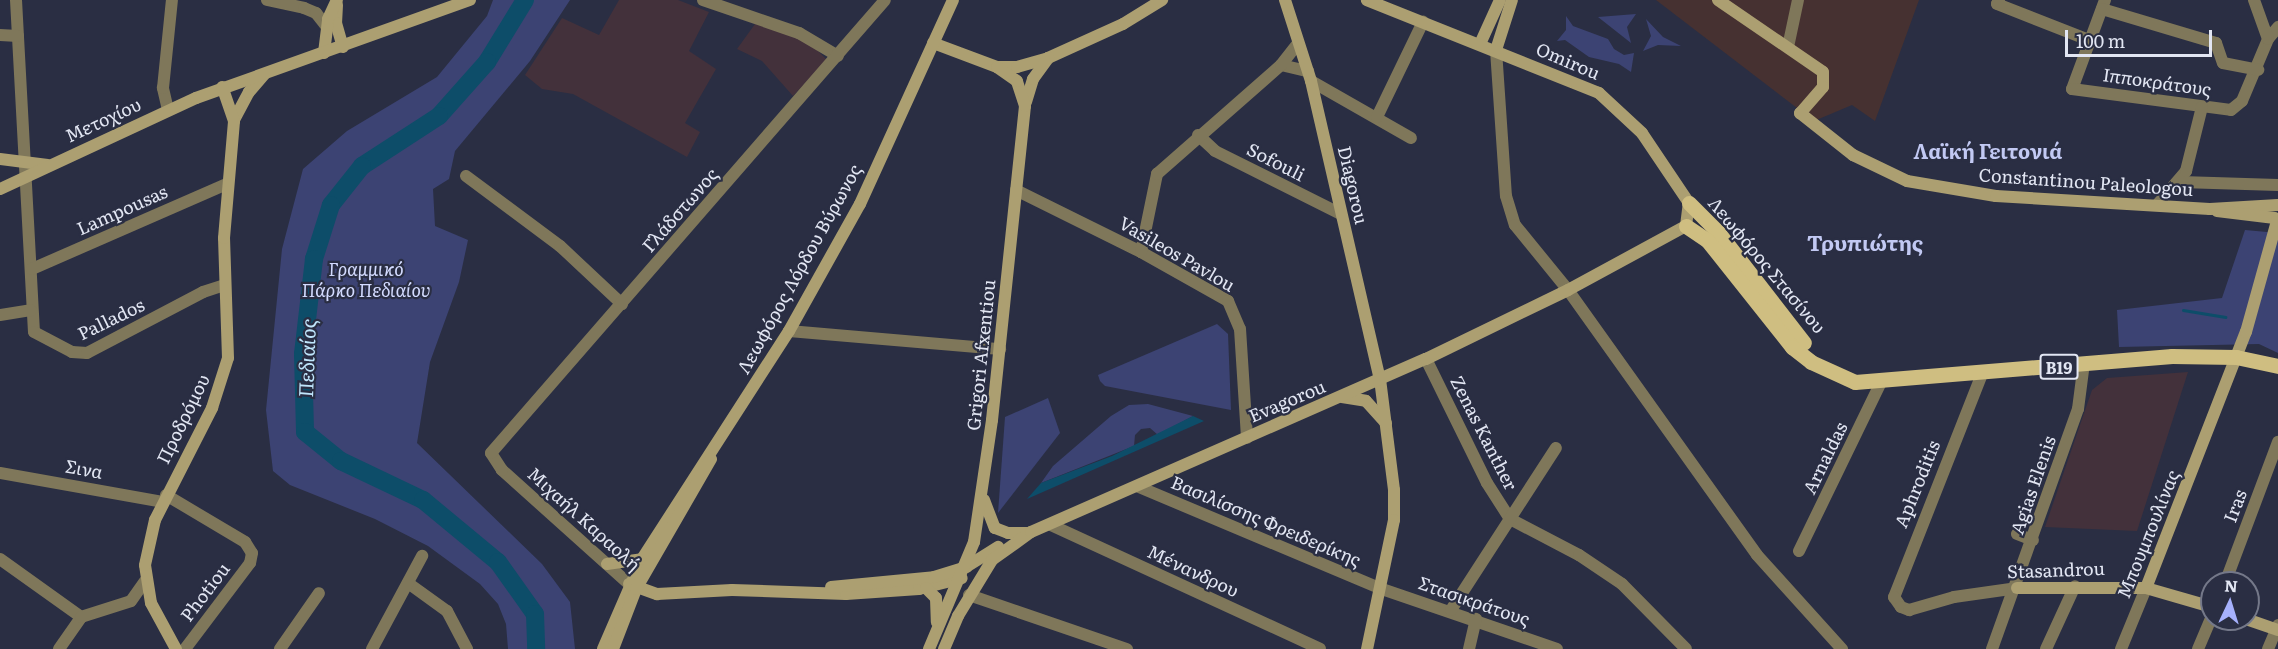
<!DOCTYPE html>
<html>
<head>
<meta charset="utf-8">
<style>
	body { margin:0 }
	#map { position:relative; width:2278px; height:649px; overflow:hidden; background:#2a2e43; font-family:Literata,serif }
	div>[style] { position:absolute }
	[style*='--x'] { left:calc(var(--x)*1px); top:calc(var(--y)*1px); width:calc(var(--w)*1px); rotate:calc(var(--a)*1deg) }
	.commercial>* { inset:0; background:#463131 }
	.education>* { inset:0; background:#43313b }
	.green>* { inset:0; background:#3c4373 }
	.water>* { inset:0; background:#0d4d69 }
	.stream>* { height:3px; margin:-1.5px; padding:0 1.5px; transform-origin:1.5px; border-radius:1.5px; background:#0d4d69 }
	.river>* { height:18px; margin:-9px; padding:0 9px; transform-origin:9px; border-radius:9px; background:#0d4d69 }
	.street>* { height:12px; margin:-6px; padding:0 6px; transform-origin:6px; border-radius:6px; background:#7f775a }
	.secondary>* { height:12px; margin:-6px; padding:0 6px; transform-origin:6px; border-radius:6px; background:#ac9f71 }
	.primary>* { height:15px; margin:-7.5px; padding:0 7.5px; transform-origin:7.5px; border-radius:7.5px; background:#cfbe81 }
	span { translate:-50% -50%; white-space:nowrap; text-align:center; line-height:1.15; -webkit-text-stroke:4.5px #2a2e43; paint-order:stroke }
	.shield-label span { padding:2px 4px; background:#2a2e43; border:2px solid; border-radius:4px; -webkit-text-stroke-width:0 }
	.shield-label { font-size:16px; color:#e2e6f3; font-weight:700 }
	.street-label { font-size:18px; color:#e2e6f3 }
	.park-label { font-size:18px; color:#d3dbff; font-style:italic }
	.neighbourhood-label { font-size:20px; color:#c2c9f3; font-weight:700 }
	.water-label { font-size:20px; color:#bfe6fc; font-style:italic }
	.quarter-label { font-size:21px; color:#c2c9f3; font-weight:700 }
	.north { position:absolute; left:2200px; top:571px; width:60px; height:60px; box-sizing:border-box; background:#2a2e43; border:2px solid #747889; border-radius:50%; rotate:4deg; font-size:16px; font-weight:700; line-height:24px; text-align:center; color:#e2e6f3 }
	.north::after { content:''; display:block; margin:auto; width:21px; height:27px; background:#a6b1fc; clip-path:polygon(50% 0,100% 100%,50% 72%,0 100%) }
	.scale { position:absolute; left:2065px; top:30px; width:147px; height:27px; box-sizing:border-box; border:3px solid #e2e6f3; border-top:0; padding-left:8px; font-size:18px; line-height:21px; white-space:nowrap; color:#e2e6f3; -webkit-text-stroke:4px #2a2e43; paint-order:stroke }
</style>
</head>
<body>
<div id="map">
	<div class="commercial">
		<i style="clip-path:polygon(1656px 0,1919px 0,1875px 121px,1852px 105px,1814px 121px)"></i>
	</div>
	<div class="education">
		<i style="clip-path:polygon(619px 0,678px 0,709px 12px,689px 51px,716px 69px,685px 123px,700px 132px,687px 157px,573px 94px,542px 89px,525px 75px,562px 18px,599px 35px)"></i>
		<i style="clip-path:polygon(755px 24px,807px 40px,827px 60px,793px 96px,762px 61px,737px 49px)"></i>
		<i style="clip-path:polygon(2188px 372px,2137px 531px,2045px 527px,2092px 390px,2107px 378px)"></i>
	</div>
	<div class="green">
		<i style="clip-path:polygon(493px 0,570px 0,530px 61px,455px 151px,449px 179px,433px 189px,435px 226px,468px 240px,459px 282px,430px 362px,417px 443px,542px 564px,570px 602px,575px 649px,508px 649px,506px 624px,498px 604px,480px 584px,428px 546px,375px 519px,290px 485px,273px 471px,266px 410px,282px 249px,303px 169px,347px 131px,437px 77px,487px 16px)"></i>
		<i style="clip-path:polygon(1636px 14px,1627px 27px,1631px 43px,1598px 17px)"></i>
		<i style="clip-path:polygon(1566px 16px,1573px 26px,1608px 39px,1614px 49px,1624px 55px,1634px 53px,1631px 72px,1619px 64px,1589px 57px,1565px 40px,1557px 41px,1566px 30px)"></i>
		<i style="clip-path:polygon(1646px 19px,1663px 37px,1681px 46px,1658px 45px,1643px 51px,1651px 36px)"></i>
		<i style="clip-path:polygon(2245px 230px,2278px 233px,2278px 353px,2259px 344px,2119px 347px,2117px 310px,2222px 298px)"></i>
		<i style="clip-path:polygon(1217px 324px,1228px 334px,1231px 410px,1105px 386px,1100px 381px,1098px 375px)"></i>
		<i style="clip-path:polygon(1048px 398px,1060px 433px,998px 513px,1005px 417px)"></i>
		<i style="clip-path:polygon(1148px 404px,1193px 416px,1158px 435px,1150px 428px,1141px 429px,1135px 435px,1134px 446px,1041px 483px,1053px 466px,1111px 416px,1129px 405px)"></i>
	</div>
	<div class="water">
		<i style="clip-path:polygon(1193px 416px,1204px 421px,1027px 499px,1041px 483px,1112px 456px)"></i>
	</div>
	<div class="stream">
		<i style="--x:2183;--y:310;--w:43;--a:9.5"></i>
	</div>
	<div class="river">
		<i style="--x:525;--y:0;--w:73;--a:121.5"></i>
		<i style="--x:487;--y:62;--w:72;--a:131.6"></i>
		<i style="--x:439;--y:116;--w:92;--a:147"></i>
		<i style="--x:362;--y:166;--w:50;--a:128.5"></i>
		<i style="--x:331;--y:205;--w:57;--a:107.5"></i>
		<i style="--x:314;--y:259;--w:96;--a:96.6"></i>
		<i style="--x:303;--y:354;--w:78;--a:88.5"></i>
		<i style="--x:305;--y:432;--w:46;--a:38.9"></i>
		<i style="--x:341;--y:461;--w:91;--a:25.4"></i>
		<i style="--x:423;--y:500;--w:97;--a:39.6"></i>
		<i style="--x:498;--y:562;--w:64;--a:54.6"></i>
		<i style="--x:535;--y:614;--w:35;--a:88"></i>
	</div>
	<div class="street">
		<i style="--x:16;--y:0;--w:332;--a:86.9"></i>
		<i style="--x:34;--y:332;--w:43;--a:27.8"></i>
		<i style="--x:72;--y:352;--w:15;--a:4"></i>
		<i style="--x:87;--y:353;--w:131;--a:-27.7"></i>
		<i style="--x:203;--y:292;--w:23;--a:-18"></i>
		<i style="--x:267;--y:0;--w:38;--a:12"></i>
		<i style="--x:304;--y:8;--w:13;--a:23"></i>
		<i style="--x:316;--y:13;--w:16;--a:52"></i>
		<i style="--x:703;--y:0;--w:102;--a:19"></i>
		<i style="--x:799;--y:33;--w:45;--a:30.5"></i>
		<i style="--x:1999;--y:0;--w:4;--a:117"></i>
		<i style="--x:1997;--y:4;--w:99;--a:21.4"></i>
		<i style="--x:2105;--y:0;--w:95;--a:110.3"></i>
		<i style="--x:2072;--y:89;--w:160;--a:7.5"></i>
		<i style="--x:2231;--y:110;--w:14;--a:-39"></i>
		<i style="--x:2242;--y:101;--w:67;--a:-67.2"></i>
		<i style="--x:2268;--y:39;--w:16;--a:-50"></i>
		<i style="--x:2254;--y:0;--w:41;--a:70.3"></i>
		<i style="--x:2102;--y:9;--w:119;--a:16.6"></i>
		<i style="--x:2216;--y:43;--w:21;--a:71"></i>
		<i style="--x:2223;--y:63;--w:36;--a:11"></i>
		<i style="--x:0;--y:35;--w:18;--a:3"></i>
		<i style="--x:1788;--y:47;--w:48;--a:-78"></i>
		<i style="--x:1496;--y:50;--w:146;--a:86.1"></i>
		<i style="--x:1506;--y:196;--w:30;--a:73"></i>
		<i style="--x:1515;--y:225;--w:84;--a:50.8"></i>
		<i style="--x:1568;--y:290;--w:325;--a:54.5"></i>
		<i style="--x:1757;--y:555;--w:127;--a:47.9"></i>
		<i style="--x:1281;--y:65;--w:28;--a:13"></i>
		<i style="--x:1311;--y:81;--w:115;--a:29.7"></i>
		<i style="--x:168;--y:110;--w:23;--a:-103"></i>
		<i style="--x:163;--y:88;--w:88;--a:-84.2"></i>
		<i style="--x:1377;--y:117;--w:106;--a:-64.2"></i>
		<i style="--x:1198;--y:135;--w:23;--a:43"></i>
		<i style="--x:1215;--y:151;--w:141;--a:26.6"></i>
		<i style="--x:466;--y:176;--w:117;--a:36.7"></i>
		<i style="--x:560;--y:246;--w:85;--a:43.1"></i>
		<i style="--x:2181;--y:182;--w:97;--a:1.8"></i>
		<i style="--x:1016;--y:190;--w:140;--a:26.4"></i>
		<i style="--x:1141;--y:252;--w:100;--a:29.4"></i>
		<i style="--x:1228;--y:301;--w:30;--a:67"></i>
		<i style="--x:1240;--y:329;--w:109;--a:86.3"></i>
		<i style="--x:2157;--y:205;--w:45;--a:-49.5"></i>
		<i style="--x:2186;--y:171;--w:66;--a:-76"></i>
		<i style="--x:1141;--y:252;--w:80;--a:-78.4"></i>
		<i style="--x:1157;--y:174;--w:165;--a:-41.3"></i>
		<i style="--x:1281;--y:65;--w:28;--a:-52"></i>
		<i style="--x:32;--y:269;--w:213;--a:-23.6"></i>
		<i style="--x:0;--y:315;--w:31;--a:-9"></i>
		<i style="--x:789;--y:331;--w:212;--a:4.9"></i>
		<i style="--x:1426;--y:359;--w:138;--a:63.8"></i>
		<i style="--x:1487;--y:483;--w:43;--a:57.4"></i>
		<i style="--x:1510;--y:519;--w:78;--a:27.6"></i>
		<i style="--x:1579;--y:555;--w:52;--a:34"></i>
		<i style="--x:1622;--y:584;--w:91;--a:45.4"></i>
		<i style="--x:1982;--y:374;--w:240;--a:111.5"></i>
		<i style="--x:1894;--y:597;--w:12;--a:55"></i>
		<i style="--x:1901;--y:607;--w:9;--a:21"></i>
		<i style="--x:1909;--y:610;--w:47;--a:-16.1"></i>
		<i style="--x:1954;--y:597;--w:64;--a:-8.1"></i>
		<i style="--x:0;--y:473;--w:165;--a:10.1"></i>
		<i style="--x:1139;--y:487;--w:260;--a:22.8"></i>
		<i style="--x:1379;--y:588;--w:188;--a:18.9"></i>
		<i style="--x:166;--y:495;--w:92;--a:30.7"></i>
		<i style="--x:245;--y:542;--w:13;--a:58"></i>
		<i style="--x:252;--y:553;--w:10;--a:101"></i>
		<i style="--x:250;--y:563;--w:108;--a:127.1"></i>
		<i style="--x:1051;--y:525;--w:296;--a:24.7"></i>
		<i style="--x:2017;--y:534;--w:17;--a:21"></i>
		<i style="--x:1799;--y:551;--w:190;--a:-64.1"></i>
		<i style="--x:0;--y:559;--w:100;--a:35.6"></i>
		<i style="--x:408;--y:583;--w:48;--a:35.7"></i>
		<i style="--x:447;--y:611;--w:43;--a:62.2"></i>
		<i style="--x:2225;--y:583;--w:151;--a:-69.4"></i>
		<i style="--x:629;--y:584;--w:171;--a:-138.1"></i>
		<i style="--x:502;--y:470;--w:20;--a:-123"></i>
		<i style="--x:491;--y:453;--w:600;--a:-48.98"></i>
		<i style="--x:969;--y:595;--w:167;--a:18.9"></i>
		<i style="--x:1451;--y:610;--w:193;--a:-57.1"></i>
		<i style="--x:59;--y:649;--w:39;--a:-55"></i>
		<i style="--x:81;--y:617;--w:52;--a:-17.7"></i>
		<i style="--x:131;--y:601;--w:24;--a:-55"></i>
		<i style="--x:280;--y:649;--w:68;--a:-55.1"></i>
		<i style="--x:372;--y:649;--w:106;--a:-61.7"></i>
		<i style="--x:1469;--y:649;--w:31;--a:-77"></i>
		<i style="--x:1992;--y:649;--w:255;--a:-70.3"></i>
		<i style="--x:2078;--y:409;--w:46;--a:-82.6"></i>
		<i style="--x:2046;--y:649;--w:69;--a:-65.3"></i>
		<i style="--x:2121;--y:649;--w:66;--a:-67.7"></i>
		<i style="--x:2198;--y:649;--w:36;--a:-67"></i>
		<i style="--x:2268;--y:649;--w:26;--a:-67"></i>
	</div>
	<div class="secondary">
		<i style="--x:1285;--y:0;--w:85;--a:72.2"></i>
		<i style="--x:1311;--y:81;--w:306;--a:77"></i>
		<i style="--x:1380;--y:379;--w:112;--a:82.8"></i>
		<i style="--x:1394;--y:490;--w:30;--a:90"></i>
		<i style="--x:1394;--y:520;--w:132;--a:101.8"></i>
		<i style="--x:1718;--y:0;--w:127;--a:34.4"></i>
		<i style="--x:1823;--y:72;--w:15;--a:90"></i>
		<i style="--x:1823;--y:87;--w:35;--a:131"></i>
		<i style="--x:1800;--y:113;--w:68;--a:38.4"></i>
		<i style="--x:1853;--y:155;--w:60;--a:25.7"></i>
		<i style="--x:1907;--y:181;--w:90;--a:9.6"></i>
		<i style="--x:1996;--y:196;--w:214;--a:3.5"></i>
		<i style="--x:2210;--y:209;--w:68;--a:-3.4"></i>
		<i style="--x:337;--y:5;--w:18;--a:93"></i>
		<i style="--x:336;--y:23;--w:25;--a:74"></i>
		<i style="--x:933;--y:43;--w:68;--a:20.6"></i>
		<i style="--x:997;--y:67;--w:20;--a:0"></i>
		<i style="--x:1017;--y:67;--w:32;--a:-16"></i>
		<i style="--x:1048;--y:58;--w:82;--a:-24.4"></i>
		<i style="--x:1123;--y:24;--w:46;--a:-31.6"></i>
		<i style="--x:1480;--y:44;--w:48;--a:-65.6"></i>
		<i style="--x:1496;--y:50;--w:52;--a:-72.3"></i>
		<i style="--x:324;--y:53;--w:34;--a:-83"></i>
		<i style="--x:328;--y:19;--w:21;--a:-65"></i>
		<i style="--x:1026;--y:102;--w:24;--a:-73"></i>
		<i style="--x:1033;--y:79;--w:26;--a:-54"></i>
		<i style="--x:234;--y:120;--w:32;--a:-62"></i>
		<i style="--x:249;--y:92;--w:23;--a:-49"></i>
		<i style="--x:0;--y:159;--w:48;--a:7.1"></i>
		<i style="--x:0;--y:189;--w:216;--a:-24.9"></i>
		<i style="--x:196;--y:98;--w:291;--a:-19.7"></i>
		<i style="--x:2217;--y:211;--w:58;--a:6.9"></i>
		<i style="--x:1342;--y:397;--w:24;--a:9"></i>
		<i style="--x:1366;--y:401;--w:30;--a:48"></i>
		<i style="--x:984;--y:500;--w:30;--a:69"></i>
		<i style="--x:995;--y:528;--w:14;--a:21"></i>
		<i style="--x:1008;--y:533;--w:19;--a:0"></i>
		<i style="--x:607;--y:564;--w:35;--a:-8"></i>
		<i style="--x:629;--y:584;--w:30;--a:20"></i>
		<i style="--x:657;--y:594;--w:75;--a:-3.1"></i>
		<i style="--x:732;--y:590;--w:114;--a:2"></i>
		<i style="--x:846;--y:594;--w:73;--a:-3.9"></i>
		<i style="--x:919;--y:589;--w:44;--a:-14.3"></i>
		<i style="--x:831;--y:587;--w:103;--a:-5.5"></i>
		<i style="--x:934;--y:577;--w:34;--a:-17"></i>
		<i style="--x:966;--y:567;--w:38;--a:-32"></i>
		<i style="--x:926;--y:588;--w:14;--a:45"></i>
		<i style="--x:936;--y:598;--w:24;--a:88"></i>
		<i style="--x:2017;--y:588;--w:129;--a:0"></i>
		<i style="--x:2146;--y:588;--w:69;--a:16.1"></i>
		<i style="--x:2146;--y:588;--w:275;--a:-68.7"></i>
		<i style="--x:2246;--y:332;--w:115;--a:-74.4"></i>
		<i style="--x:2246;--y:619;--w:34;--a:19"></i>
		<i style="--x:176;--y:649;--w:52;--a:-118.5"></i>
		<i style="--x:151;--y:603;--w:38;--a:-99"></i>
		<i style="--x:145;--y:565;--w:46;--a:-77.5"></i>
		<i style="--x:155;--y:520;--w:126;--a:-63"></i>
		<i style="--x:212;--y:408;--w:52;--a:-72.3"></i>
		<i style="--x:228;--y:358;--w:120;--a:-91.9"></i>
		<i style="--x:224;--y:238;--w:117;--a:-85.1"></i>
		<i style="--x:234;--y:121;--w:36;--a:-109"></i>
		<i style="--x:603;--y:649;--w:98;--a:-66.6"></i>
		<i style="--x:642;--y:559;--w:271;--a:-57.2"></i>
		<i style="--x:789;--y:331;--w:145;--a:-60.8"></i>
		<i style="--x:860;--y:204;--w:224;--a:-65.5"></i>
		<i style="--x:613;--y:649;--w:64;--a:-69"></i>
		<i style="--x:636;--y:589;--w:150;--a:-60"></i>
		<i style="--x:929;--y:649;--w:116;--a:-67.2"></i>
		<i style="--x:974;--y:542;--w:123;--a:-81.6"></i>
		<i style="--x:992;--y:420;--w:316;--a:-84"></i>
		<i style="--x:1025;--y:106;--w:26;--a:-108"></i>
		<i style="--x:1017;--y:81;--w:24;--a:-145"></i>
		<i style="--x:944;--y:649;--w:36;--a:-67"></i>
		<i style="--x:958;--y:616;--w:66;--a:-58.7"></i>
		<i style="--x:992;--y:560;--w:48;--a:-35.7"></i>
		<i style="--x:1031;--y:532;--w:431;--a:-23.7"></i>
		<i style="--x:1426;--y:359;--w:158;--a:-25.9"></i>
		<i style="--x:1568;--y:290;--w:134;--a:-28.5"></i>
		<i style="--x:1686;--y:226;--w:23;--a:-83"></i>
		<i style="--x:1689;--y:203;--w:84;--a:-123.9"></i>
		<i style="--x:1642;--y:133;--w:59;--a:-137.1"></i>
		<i style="--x:1599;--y:93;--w:250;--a:-158.2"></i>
	</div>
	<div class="primary">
		<i style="--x:1689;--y:203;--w:41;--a:45"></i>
		<i style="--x:1718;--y:232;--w:140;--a:52.2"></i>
		<i style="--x:1686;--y:226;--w:25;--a:34"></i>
		<i style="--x:1707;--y:240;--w:137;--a:51.5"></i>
		<i style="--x:1792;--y:347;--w:24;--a:38"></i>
		<i style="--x:1811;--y:362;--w:48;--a:24.4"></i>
		<i style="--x:1855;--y:382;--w:318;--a:-4.7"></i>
		<i style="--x:2172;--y:356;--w:64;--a:0.9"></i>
		<i style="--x:2236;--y:357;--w:43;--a:12.1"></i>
	</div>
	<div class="shield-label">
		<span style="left:2059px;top:367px">B19</span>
	</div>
	<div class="street-label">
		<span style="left:1568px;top:61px;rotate:23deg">Omirou</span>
		<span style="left:2157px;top:82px;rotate:8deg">Ιπποκράτους</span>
		<span style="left:103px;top:120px;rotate:-25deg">Μετοχίου</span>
		<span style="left:1276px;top:162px;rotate:27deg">Sofouli</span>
		<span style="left:2086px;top:182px;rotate:4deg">Constantinou Paleologou</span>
		<span style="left:1353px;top:185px;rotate:77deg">Diagorou</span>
		<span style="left:122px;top:210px;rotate:-24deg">Lampousas</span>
		<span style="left:680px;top:210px;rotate:-49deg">Γλάδστωνος</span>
		<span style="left:1177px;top:254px;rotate:30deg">Vasileos Pavlou</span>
		<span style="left:1767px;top:265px;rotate:50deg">Λεωφόρος Στασίνου</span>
		<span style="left:799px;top:269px;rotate:-61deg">Λεωφόρος Λόρδου Βύρωνος</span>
		<span style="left:111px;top:319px;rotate:-26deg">Pallados</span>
		<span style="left:981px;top:355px;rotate:-84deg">Grigori Afxentiou</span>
		<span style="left:1287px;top:401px;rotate:-23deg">Evagorou</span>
		<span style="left:183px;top:419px;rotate:-64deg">Προδρόμου</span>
		<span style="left:1484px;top:433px;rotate:63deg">Zenas Kanther</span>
		<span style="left:1825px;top:458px;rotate:-64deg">Arnaldas</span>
		<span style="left:84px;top:469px;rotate:10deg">Σινα</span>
		<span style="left:1917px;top:484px;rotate:-68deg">Aphroditis</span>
		<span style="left:2033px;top:485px;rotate:-71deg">Agias Elenis</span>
		<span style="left:2235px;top:506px;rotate:-69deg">Iras</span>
		<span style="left:584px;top:519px;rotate:42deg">Μιχαήλ Καραολή</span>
		<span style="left:1266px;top:521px;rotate:23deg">Βασιλίσσης Φρειδερίκης</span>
		<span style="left:2148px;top:534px;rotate:-68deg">Μπουμπουλίνας</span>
		<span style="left:2056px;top:570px;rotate:-2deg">Stasandrou</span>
		<span style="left:1193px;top:571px;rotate:25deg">Μένανδρου</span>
		<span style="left:205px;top:592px;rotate:-53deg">Photiou</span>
		<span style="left:1474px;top:601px;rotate:19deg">Στασικράτους</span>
	</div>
	<div class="park-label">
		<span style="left:366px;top:280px">Γραμμικό<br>Πάρκο Πεδιαίου</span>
	</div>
	<div class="neighbourhood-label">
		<span style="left:1988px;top:150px">Λαϊκή Γειτονιά</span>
	</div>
	<div class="water-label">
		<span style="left:306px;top:358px;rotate:-88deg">Πεδιαίος</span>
	</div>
	<div class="quarter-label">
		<span style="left:1865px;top:242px">Τρυπιώτης</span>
	</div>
	<div class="north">N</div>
	<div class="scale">100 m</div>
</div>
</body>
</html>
